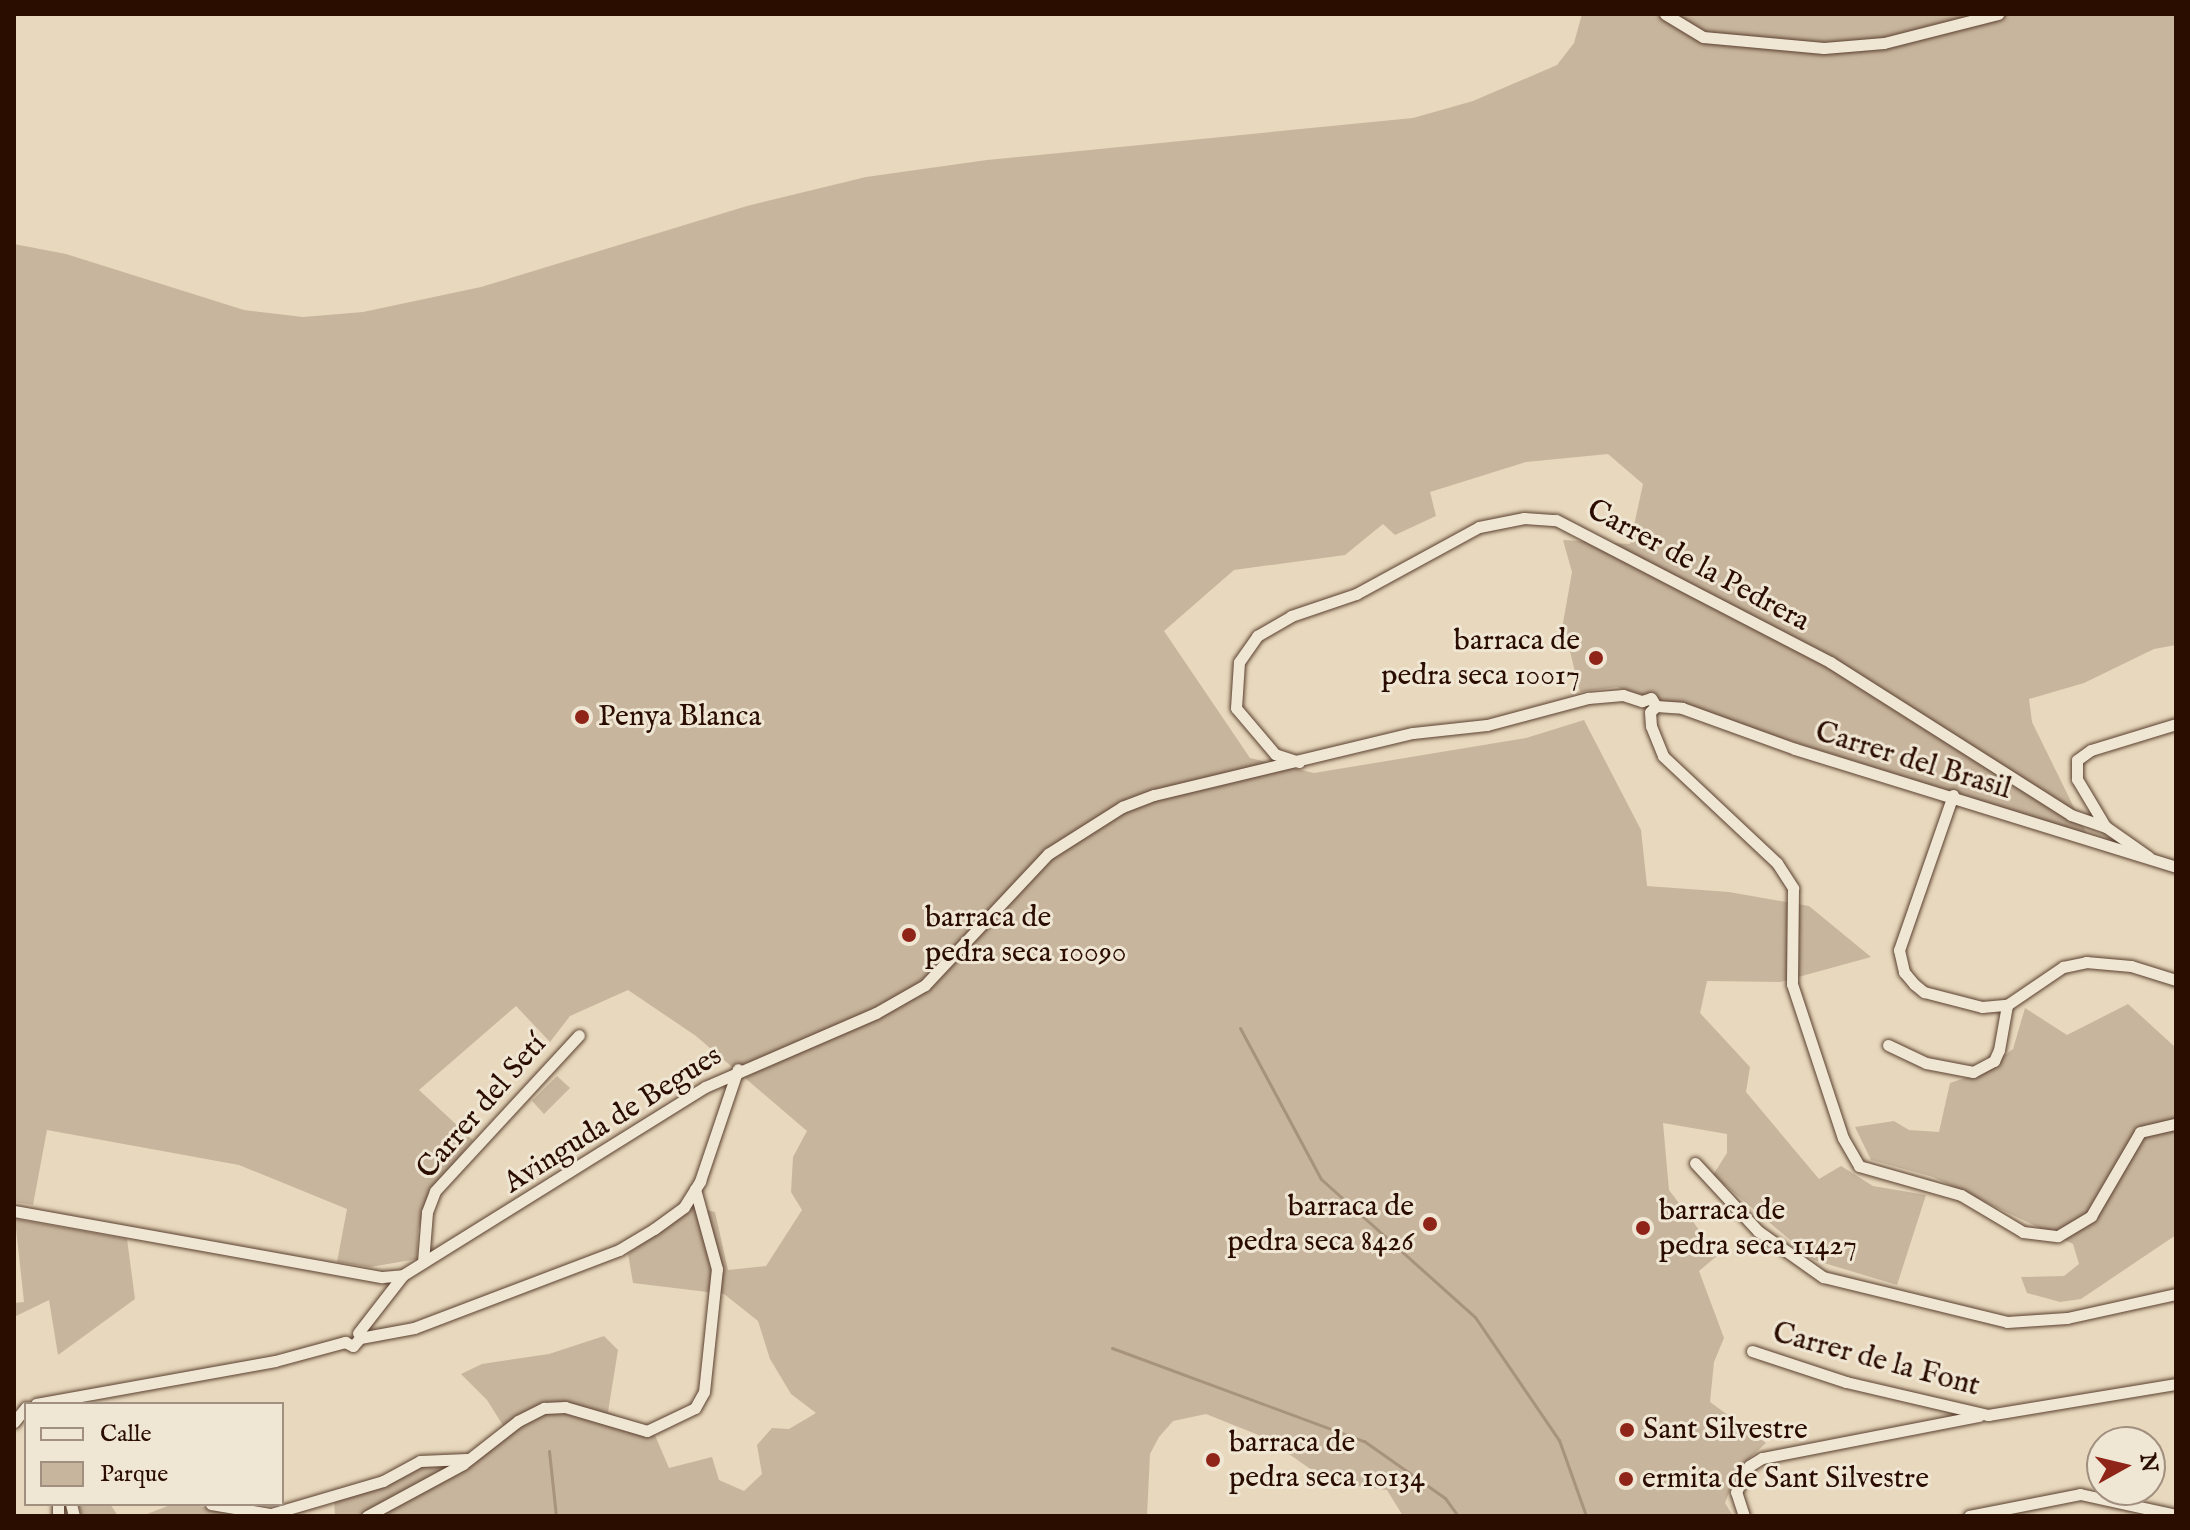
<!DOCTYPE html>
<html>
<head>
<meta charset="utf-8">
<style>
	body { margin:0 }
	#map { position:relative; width:2190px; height:1530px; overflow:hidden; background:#e8d8bd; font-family:"IM FELL English",serif }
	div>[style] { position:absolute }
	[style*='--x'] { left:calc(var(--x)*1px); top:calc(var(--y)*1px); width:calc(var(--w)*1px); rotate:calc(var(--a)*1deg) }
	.green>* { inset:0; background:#c8b59d }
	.stream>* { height:3px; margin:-1.5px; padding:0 1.5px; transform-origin:1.5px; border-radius:1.5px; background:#a8937d }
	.roads { filter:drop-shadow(0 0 2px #5a402f) drop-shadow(0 0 2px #5a402f) }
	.street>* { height:11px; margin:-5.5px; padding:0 5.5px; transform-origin:5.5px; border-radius:5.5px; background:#f0e6d4 }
	.dots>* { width:22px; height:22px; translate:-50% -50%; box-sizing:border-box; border:4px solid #f0e6d4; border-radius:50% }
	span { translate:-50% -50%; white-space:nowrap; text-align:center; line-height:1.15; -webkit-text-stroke:6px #f0e6d4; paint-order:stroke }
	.street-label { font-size:30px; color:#2b0d00 }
	.poi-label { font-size:30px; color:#2b0d00 }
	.right { translate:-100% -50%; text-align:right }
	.left { translate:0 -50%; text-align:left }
	.frame { position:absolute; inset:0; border:16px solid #2b0d00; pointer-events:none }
	.legend { position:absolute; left:24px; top:1402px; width:260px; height:104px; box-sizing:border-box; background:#f0e6d4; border:2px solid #a18f7f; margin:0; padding:10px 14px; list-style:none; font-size:24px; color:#2b0d00 }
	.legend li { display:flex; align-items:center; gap:16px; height:40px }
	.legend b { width:40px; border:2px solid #a18f7f }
	.north { position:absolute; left:2086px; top:1426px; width:80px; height:80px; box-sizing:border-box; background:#f0e6d4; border:2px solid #a18f7f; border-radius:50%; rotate:82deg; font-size:22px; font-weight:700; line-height:32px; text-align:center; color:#2b0d00 }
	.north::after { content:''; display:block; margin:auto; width:28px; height:36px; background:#8f2418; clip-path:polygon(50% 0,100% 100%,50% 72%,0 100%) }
</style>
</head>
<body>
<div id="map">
	<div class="green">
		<i style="clip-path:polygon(1582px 14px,2176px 14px,2176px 645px,2154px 649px,2084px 683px,2029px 699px,2032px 722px,2087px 834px,1617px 687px,1580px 692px,1563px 623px,1572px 572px,1563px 540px,1630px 544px,1643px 484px,1608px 454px,1526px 462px,1430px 492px,1436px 516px,1395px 535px,1383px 524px,1345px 555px,1234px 570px,1164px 631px,1250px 758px,1314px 773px,1526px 738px,1584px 720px,1641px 830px,1647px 886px,1729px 892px,1809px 906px,1871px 957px,1780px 982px,1707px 981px,1700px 1013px,1750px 1067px,1746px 1092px,1819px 1179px,1841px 1166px,1873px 1186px,1926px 1195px,1897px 1285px,1814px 1260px,1713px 1175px,1727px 1153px,1727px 1134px,1663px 1123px,1669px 1190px,1718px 1255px,1699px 1271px,1724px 1338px,1714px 1362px,1710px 1402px,1766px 1443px,1739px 1468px,1725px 1503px,1733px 1516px,1403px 1516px,1387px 1490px,1329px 1482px,1266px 1438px,1206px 1414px,1173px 1421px,1159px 1437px,1150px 1454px,1147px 1516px,335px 1516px,334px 1498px,422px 1463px,468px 1467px,509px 1435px,487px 1400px,461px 1374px,482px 1364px,549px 1354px,604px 1336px,618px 1350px,608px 1412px,654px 1433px,669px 1468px,712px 1457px,719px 1480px,744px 1491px,762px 1474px,757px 1445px,772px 1428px,789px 1429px,816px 1413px,791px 1394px,770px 1359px,758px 1321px,724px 1294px,633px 1283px,628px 1254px,692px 1207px,715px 1212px,728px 1270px,766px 1266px,802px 1210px,791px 1192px,793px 1157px,807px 1131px,696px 1036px,628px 990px,570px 1016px,550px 1042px,516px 1006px,419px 1090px,473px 1140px,430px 1193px,418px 1230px,417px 1259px,370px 1267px,337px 1262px,347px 1209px,239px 1165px,47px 1130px,33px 1205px,14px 1202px,14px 244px,66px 254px,244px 310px,303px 317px,363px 312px,481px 287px,747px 206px,866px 177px,987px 160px,1413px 118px,1473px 101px,1557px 65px,1574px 43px)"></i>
		<i style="clip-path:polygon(2128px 1004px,2176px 1048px,2176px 1235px,2081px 1299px,2060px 1302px,2027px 1293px,2021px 1277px,2064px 1276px,2079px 1264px,2073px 1244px,1933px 1177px,1871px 1160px,1855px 1127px,1894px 1121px,1909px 1130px,1939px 1132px,1950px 1083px,1981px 1073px,2013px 1049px,2025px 1008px,2067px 1035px)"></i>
		<i style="clip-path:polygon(557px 1076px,570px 1088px,544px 1114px,532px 1101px)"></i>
		<i style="clip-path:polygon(15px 1219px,127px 1239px,135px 1299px,58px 1355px,49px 1300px,14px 1317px,14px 1303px,24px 1302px)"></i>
		<i style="clip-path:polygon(78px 1504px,110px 1504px,118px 1516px,82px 1516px)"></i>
		<i style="clip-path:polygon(173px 1504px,193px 1504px,235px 1516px,142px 1516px)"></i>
	</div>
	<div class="stream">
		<i style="--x:1240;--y:1028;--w:171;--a:61.8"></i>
		<i style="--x:1321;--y:1179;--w:207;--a:41.9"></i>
		<i style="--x:1475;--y:1317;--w:149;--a:55.7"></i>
		<i style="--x:1559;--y:1440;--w:81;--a:70.4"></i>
		<i style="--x:1112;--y:1348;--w:269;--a:20.3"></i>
		<i style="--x:1364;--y:1441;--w:99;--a:35.1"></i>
		<i style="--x:1445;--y:1498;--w:22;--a:54"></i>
		<i style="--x:549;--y:1451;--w:65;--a:83.9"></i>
	</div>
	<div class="roads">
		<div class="street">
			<i style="--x:1665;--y:14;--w:44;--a:31.2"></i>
			<i style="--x:1703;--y:37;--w:121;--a:5.2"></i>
			<i style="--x:1824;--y:48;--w:60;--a:-4.8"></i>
			<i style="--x:1884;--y:43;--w:118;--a:-14.3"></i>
			<i style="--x:1656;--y:706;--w:8;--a:135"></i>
			<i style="--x:1650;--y:712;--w:14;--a:86"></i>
			<i style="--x:1651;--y:726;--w:32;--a:68"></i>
			<i style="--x:1663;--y:756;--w:156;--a:43.2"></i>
			<i style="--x:1777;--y:863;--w:30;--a:57"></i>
			<i style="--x:1793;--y:888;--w:96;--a:90.6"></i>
			<i style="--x:1792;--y:984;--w:162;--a:71.7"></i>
			<i style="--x:1843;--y:1138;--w:32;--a:60"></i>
			<i style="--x:1859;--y:1166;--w:106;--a:15.9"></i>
			<i style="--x:1961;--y:1195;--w:72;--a:30.8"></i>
			<i style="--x:2023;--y:1232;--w:35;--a:7"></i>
			<i style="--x:2058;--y:1236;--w:39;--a:-31"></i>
			<i style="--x:2091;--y:1216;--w:97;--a:-59.7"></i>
			<i style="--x:2140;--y:1132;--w:37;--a:-13"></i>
			<i style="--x:1299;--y:762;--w:25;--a:-162"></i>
			<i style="--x:1275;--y:754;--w:60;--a:-130.3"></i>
			<i style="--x:1236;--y:708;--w:46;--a:-86.3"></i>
			<i style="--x:1239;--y:662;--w:32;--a:-55"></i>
			<i style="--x:1257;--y:636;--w:39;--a:-30"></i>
			<i style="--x:1291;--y:616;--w:69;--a:-18.7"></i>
			<i style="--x:1356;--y:594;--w:140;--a:-28.6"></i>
			<i style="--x:1479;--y:527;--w:46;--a:-11.3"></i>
			<i style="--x:1524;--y:518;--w:32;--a:4"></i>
			<i style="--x:1556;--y:520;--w:309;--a:27.4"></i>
			<i style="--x:1830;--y:662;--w:285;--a:32.4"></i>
			<i style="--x:2071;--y:815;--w:37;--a:19"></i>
			<i style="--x:2106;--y:827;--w:52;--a:34.9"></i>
			<i style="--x:1953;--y:795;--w:164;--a:109.2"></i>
			<i style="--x:1899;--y:950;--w:23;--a:77"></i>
			<i style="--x:1904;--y:972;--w:16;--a:50"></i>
			<i style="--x:1914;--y:984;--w:13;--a:39"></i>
			<i style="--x:1924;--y:992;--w:60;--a:14.5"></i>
			<i style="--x:1982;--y:1007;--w:25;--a:-5"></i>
			<i style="--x:2007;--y:1005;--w:68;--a:-34.2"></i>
			<i style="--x:2063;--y:967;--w:24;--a:-12"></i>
			<i style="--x:2086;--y:962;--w:45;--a:5.1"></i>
			<i style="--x:2131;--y:966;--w:47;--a:17.3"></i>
			<i style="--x:2105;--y:826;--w:55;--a:-120.8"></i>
			<i style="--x:2077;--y:779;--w:19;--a:-90"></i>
			<i style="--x:2077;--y:760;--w:17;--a:-36"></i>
			<i style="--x:2091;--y:750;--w:89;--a:-17"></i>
			<i style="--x:1888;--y:1045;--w:42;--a:25.3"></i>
			<i style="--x:1926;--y:1063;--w:48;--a:10.8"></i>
			<i style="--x:1973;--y:1072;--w:24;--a:-28"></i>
			<i style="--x:1994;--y:1061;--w:12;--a:-66"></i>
			<i style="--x:1999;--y:1050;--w:46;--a:-79.9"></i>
			<i style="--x:1695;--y:1163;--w:93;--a:47.2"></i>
			<i style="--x:1758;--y:1231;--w:80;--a:35.3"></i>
			<i style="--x:1823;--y:1277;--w:189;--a:13.7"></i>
			<i style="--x:2007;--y:1322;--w:60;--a:-3.8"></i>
			<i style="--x:2067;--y:1318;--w:112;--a:-12.4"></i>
			<i style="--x:14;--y:1211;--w:374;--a:10.2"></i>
			<i style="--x:382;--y:1277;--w:21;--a:-5"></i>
			<i style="--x:423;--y:1262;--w:50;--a:-85.4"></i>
			<i style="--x:427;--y:1212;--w:22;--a:-69"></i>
			<i style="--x:435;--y:1191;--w:212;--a:-47.3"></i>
			<i style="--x:358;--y:1333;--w:73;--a:-52.2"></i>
			<i style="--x:403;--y:1275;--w:356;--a:-31.9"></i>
			<i style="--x:705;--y:1087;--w:186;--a:-23.4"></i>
			<i style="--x:876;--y:1013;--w:56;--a:-29.7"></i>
			<i style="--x:925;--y:985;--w:180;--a:-46.8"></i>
			<i style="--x:1048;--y:854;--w:88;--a:-32.4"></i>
			<i style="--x:1122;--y:807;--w:34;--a:-21"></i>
			<i style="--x:1154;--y:795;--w:266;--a:-13.5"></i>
			<i style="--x:1413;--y:733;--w:74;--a:-6.2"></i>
			<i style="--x:1487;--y:725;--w:105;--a:-15"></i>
			<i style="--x:1588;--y:698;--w:35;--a:-5"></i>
			<i style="--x:1623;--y:695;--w:20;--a:18"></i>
			<i style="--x:1642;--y:701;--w:9;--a:-18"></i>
			<i style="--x:1651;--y:698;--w:9;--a:58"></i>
			<i style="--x:1656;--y:706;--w:26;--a:4"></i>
			<i style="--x:1682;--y:708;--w:120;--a:19.9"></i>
			<i style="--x:1795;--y:749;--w:399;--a:17.2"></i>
			<i style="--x:360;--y:1338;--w:55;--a:-10.5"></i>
			<i style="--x:414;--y:1328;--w:219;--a:-20.8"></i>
			<i style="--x:619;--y:1250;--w:41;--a:-31"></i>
			<i style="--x:654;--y:1229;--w:37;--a:-36"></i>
			<i style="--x:684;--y:1207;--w:31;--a:-58"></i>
			<i style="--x:700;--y:1181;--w:118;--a:-71.3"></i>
			<i style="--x:1752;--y:1351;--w:99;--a:18.3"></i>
			<i style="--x:1846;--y:1382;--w:146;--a:13.1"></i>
			<i style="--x:1988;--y:1415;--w:191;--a:-9.4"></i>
			<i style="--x:36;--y:1404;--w:243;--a:-10.2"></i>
			<i style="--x:275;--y:1361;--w:73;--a:-15.2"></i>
			<i style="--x:345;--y:1342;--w:9;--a:27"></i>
			<i style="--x:353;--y:1346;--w:11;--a:-49"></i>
			<i style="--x:14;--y:1422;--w:19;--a:-51"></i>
			<i style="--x:71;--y:1504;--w:12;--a:76"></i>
			<i style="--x:211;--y:1504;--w:61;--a:9.5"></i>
			<i style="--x:271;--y:1514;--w:117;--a:-16.4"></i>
			<i style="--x:383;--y:1481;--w:42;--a:-28.4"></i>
			<i style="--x:420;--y:1461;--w:47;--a:-2.4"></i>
			<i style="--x:58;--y:1516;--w:12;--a:-90"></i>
			<i style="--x:367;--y:1516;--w:109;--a:-28.4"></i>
			<i style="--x:463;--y:1464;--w:70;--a:-38"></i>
			<i style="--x:518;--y:1421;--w:29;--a:-27"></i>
			<i style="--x:544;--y:1408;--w:21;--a:-3"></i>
			<i style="--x:565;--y:1407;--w:85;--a:16.3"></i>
			<i style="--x:647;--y:1431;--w:53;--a:-25.6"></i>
			<i style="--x:695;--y:1408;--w:18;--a:-61"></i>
			<i style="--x:704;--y:1392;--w:124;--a:-84"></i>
			<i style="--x:717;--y:1269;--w:83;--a:-105.4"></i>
			<i style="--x:1744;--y:1516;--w:25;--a:-108"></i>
			<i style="--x:1736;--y:1492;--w:29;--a:-63"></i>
			<i style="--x:1749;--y:1466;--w:15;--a:-32"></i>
			<i style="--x:1762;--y:1458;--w:221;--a:-11"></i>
			<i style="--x:1969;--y:1516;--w:113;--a:-11.2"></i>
			<i style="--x:2080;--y:1494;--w:98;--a:12.3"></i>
		</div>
	</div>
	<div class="dots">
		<i style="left:1596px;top:658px;background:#8f2418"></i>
		<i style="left:582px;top:717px;background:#8f2418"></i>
		<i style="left:909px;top:935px;background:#8f2418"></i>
		<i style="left:1430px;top:1224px;background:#8f2418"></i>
		<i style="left:1643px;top:1228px;background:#8f2418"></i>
		<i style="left:1627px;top:1430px;background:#8f2418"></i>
		<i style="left:1213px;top:1460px;background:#8f2418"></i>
		<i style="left:1626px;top:1479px;background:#8f2418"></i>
	</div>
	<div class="street-label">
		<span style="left:1698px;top:566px;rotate:28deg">Carrer de la Pedrera</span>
		<span style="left:1913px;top:761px;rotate:17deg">Carrer del Brasil</span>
		<span style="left:482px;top:1107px;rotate:-49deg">Carrer del Setí</span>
		<span style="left:613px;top:1120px;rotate:-32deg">Avinguda de Begues</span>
		<span style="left:1876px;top:1360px;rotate:15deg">Carrer de la Font</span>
	</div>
	<div class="poi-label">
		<span class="right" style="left:1580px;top:658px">barraca de<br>pedra seca 10017</span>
		<span class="left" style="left:598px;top:717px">Penya Blanca</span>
		<span class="left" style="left:925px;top:935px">barraca de<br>pedra seca 10090</span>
		<span class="right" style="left:1414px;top:1224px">barraca de<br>pedra seca 8426</span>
		<span class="left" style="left:1659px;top:1228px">barraca de<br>pedra seca 11427</span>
		<span class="left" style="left:1643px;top:1430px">Sant Silvestre</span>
		<span class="left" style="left:1229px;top:1460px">barraca de<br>pedra seca 10134</span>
		<span class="left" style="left:1642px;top:1479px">ermita de Sant Silvestre</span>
	</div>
	<div class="frame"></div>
	<ul class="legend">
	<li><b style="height:10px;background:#f0e6d4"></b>Calle</li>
	<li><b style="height:22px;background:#c8b59d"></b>Parque</li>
	</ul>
	<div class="north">N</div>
</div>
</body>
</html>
